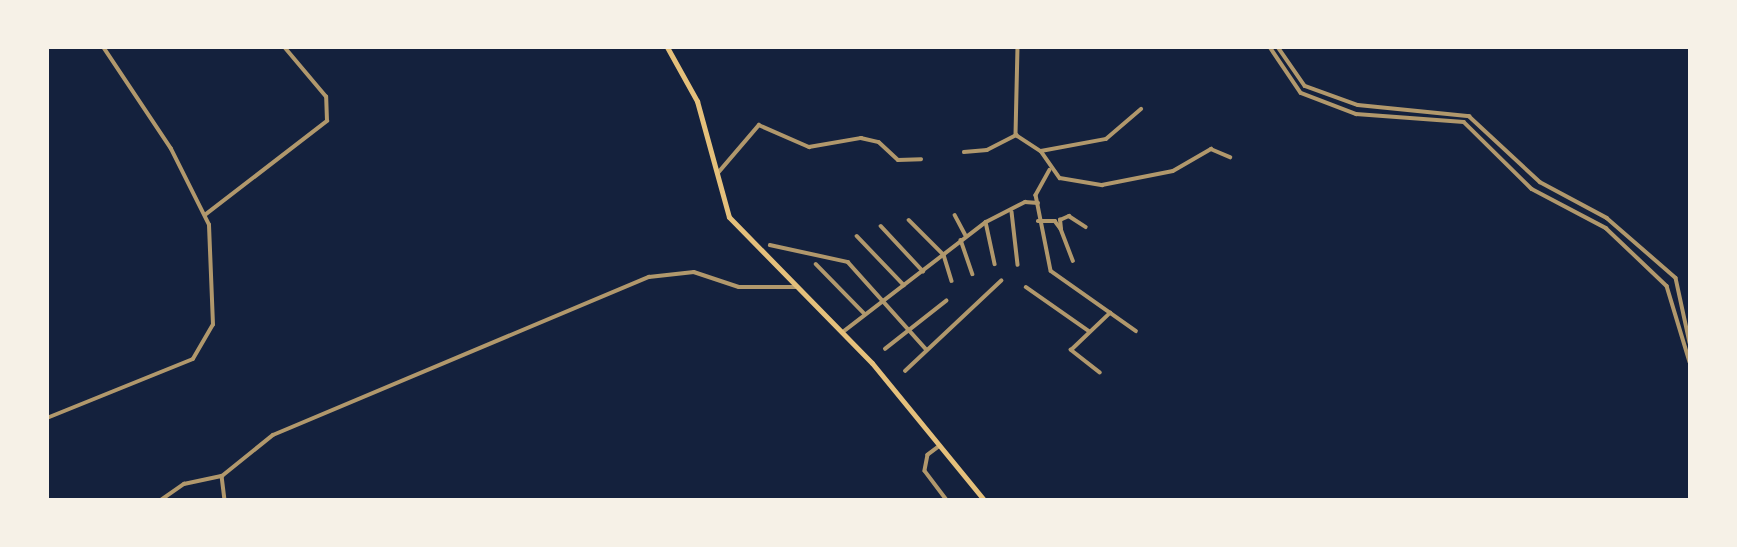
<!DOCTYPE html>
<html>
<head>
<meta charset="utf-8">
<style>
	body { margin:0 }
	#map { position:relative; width:1737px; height:547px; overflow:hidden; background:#14213d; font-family:Ubuntu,sans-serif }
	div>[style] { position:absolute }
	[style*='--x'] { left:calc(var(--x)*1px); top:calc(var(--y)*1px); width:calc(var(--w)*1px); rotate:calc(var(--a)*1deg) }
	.minor>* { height:3.5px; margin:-1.75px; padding:0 1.75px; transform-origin:1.75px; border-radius:1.75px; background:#b1986c }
	.secondary>* { height:5px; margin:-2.5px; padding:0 2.5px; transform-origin:2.5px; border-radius:2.5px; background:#e5c07b }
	span { translate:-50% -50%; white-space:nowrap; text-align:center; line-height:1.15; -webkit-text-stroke:6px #f6f1e7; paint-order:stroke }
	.frame { position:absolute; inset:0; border:49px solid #f6f1e7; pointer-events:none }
</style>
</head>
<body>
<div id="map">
	<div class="minor">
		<i style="--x:1018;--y:47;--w:88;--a:91.3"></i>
		<i style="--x:1016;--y:135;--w:30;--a:33"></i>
		<i style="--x:1041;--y:151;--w:33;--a:55"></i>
		<i style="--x:1060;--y:178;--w:43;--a:9.5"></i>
		<i style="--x:1102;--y:185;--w:72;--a:-11.2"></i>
		<i style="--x:1173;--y:171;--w:44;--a:-30.1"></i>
		<i style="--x:1211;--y:149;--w:21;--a:23"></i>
		<i style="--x:1270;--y:47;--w:55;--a:56"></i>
		<i style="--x:1301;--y:93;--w:59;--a:20.9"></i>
		<i style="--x:1356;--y:114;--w:108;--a:4.2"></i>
		<i style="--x:1464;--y:122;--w:95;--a:44.6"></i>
		<i style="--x:1532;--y:189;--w:84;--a:27.8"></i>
		<i style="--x:1606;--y:228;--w:84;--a:43.6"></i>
		<i style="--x:1667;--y:286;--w:79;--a:73.2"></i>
		<i style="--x:1278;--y:47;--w:47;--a:55.3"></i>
		<i style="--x:1305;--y:86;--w:56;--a:19.7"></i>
		<i style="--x:1358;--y:105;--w:112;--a:5.7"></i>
		<i style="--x:1469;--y:116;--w:97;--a:42.9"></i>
		<i style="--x:1540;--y:182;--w:76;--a:28.2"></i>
		<i style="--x:1607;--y:218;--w:91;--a:41"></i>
		<i style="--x:1676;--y:278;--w:66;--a:77.8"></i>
		<i style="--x:1041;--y:151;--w:66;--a:-10.5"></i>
		<i style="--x:1106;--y:139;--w:46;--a:-40.6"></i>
		<i style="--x:964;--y:152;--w:23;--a:-5"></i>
		<i style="--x:987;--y:150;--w:33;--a:-27"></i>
		<i style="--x:1050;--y:170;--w:29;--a:119"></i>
		<i style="--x:1036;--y:195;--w:77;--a:78.8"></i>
		<i style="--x:1051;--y:271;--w:104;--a:35.2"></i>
		<i style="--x:718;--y:173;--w:63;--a:-49.5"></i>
		<i style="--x:759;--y:125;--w:55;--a:23.7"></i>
		<i style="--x:809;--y:147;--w:53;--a:-9.8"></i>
		<i style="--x:861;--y:138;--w:18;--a:13"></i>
		<i style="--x:879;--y:142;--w:26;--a:43"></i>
		<i style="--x:898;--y:160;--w:23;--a:-2"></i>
		<i style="--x:1012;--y:212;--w:53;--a:83.5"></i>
		<i style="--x:205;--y:215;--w:154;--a:-37.6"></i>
		<i style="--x:327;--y:121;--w:24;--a:-92"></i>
		<i style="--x:326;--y:97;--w:65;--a:-130"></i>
		<i style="--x:955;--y:215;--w:24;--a:62"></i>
		<i style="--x:909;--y:220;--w:49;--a:45"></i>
		<i style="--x:944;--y:255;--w:27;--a:73"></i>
		<i style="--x:1038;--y:221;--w:17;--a:0"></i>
		<i style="--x:1055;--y:221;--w:10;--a:53"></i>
		<i style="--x:1061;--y:229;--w:9;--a:-96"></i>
		<i style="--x:1060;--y:220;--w:10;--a:-24"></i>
		<i style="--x:1069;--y:216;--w:20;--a:33"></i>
		<i style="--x:986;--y:222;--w:43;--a:77.9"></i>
		<i style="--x:881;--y:226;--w:62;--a:47"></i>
		<i style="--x:1061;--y:229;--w:34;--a:69"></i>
		<i style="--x:857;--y:236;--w:68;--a:46.2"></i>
		<i style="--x:961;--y:240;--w:36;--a:71"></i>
		<i style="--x:770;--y:245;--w:80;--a:12.3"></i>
		<i style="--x:848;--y:262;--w:118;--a:48.1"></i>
		<i style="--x:816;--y:264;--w:69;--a:45.6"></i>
		<i style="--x:1026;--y:287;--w:77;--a:34.9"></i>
		<i style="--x:843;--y:332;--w:180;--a:-37.6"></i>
		<i style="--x:986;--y:222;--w:44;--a:-27.1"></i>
		<i style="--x:1025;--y:202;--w:13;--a:4"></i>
		<i style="--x:885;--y:349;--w:78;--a:-38.2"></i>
		<i style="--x:905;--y:371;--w:132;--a:-43.2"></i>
		<i style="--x:1100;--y:373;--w:37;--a:-142"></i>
		<i style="--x:1071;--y:350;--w:54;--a:-43.5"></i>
		<i style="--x:47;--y:418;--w:157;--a:-22"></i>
		<i style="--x:193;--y:359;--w:39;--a:-60"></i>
		<i style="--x:213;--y:325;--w:100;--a:-92.3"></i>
		<i style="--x:209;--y:225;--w:85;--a:-116.6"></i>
		<i style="--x:171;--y:149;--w:123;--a:-123.7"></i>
		<i style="--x:940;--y:446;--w:15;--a:143"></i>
		<i style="--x:928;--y:455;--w:16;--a:101"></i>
		<i style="--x:925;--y:471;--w:36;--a:53"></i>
		<i style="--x:222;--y:476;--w:24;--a:83"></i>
		<i style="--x:161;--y:500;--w:28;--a:-35"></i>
		<i style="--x:184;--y:484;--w:39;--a:-12"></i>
		<i style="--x:222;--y:476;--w:65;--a:-38.8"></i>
		<i style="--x:273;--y:435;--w:408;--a:-22.8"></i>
		<i style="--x:649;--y:277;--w:45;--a:-6.3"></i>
		<i style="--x:694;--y:272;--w:47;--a:18.4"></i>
		<i style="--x:739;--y:287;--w:58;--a:0"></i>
	</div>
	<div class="secondary">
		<i style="--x:667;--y:47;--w:62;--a:60.9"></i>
		<i style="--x:697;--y:101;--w:120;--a:74.6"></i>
		<i style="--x:729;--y:217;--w:204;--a:45.6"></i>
		<i style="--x:872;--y:363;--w:177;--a:50.7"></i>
	</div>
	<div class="frame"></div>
</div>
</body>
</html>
